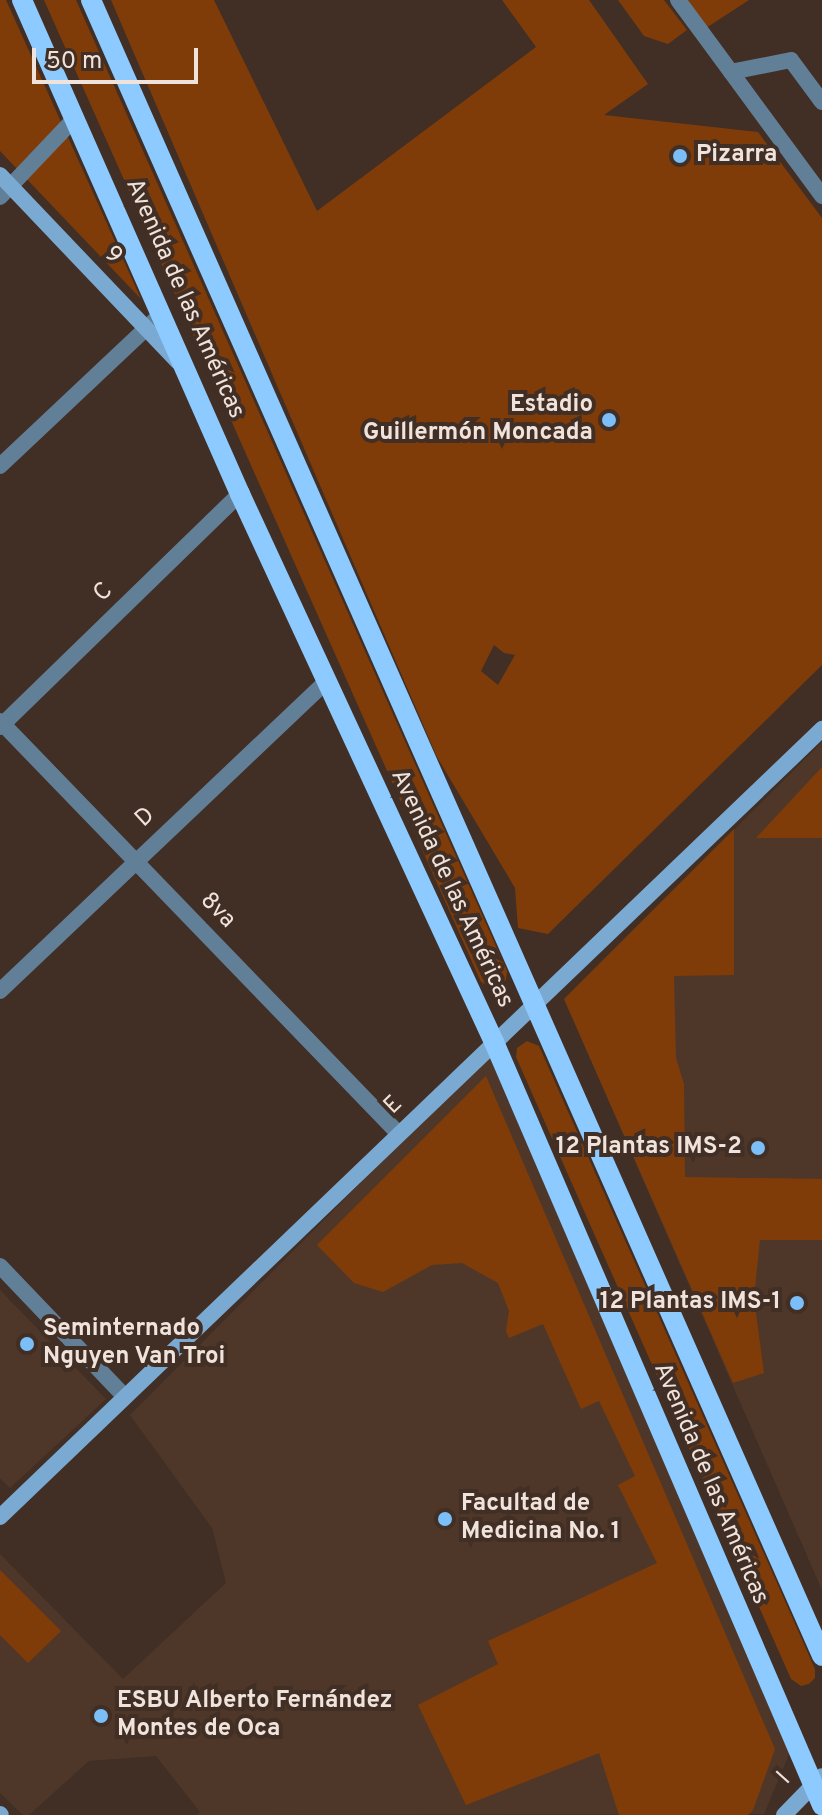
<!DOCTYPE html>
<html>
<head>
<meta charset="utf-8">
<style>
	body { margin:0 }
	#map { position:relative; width:822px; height:1815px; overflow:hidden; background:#412e24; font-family:Overpass,sans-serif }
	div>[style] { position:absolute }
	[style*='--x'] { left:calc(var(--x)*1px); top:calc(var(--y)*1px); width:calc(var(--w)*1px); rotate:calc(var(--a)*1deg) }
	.built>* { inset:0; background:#4e3729 }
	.green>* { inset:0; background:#7f3c09 }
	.street>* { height:16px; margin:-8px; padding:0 8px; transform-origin:8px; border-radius:8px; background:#627f98 }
	.secondary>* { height:16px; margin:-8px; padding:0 8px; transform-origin:8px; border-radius:8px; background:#7aa9d2 }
	.primary>* { height:20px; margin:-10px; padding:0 10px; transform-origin:10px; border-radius:10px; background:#8ccaff }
	.dots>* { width:22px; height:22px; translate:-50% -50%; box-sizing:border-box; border:4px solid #412e24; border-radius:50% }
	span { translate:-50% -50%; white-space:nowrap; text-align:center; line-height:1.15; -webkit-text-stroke:8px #412e24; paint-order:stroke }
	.poi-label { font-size:24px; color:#efe3dc; font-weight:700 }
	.left { translate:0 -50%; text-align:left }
	.right { translate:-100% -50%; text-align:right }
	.street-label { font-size:24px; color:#efe3dc }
	.scale { position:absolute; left:32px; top:48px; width:166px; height:36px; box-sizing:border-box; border:4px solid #efe3dc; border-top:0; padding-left:10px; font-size:24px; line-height:28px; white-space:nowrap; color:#efe3dc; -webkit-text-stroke:6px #412e24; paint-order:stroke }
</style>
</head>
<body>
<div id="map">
	<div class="built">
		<i style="clip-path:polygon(822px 742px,822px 1590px,564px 999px)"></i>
		<i style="clip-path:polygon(490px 1053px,790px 1752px,764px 1814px,198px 1815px,200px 1812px,156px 1756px,89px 1761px,29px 1815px,23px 1815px,0 1793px,0 1554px,123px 1679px,226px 1583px,212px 1528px,130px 1415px)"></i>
		<i style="clip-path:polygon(0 1290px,106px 1399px,10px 1488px,0 1478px)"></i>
	</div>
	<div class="green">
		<i style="clip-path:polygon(0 0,6px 0,141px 299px,0 151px)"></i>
		<i style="clip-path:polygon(44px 0,76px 0,507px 971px,506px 980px,499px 986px,489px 987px,481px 982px)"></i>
		<i style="clip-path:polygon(evenodd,111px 0,214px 0,317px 211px,536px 47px,502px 0,589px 0,648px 84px,604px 115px,758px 132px,822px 218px,822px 665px,548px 934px,518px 928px,515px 888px,437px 757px,111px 0,494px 645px,504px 653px,515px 655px,498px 685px,481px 671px,494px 645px)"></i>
		<i style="clip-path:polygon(618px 0,664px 0,687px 30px,668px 44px,644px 36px)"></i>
		<i style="clip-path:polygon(688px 0,749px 0,706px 28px)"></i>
		<i style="clip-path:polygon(822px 767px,822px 838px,756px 838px)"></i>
		<i style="clip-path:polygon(734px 829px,734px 975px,674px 976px,676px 1058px,684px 1084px,685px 1177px,822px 1179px,822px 1240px,760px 1240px,754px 1298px,764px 1373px,733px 1383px,564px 999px)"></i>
		<i style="clip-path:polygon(527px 1041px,539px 1046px,815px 1669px,815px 1678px,809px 1684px,801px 1686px,791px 1679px,516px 1057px,517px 1048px)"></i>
		<i style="clip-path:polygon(486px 1076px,775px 1749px,753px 1810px,748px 1815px,619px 1815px,599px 1753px,466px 1805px,418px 1705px,498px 1664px,488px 1641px,657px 1563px,618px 1485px,635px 1476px,599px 1401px,581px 1409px,543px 1324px,509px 1338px,506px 1331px,509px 1311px,498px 1283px,462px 1263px,432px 1265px,383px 1292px,354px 1283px,317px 1245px)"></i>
		<i style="clip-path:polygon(0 1570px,61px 1631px,28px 1663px,0 1635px)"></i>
	</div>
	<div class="street">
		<i style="--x:678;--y:0;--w:89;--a:53.6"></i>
		<i style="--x:822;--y:102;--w:52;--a:-126.4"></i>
		<i style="--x:791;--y:60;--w:61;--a:168.7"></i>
		<i style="--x:731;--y:72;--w:154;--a:53.7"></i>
		<i style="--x:0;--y:197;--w:109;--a:-46.5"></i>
		<i style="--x:0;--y:466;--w:214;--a:-43.3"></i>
		<i style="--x:0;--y:721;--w:574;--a:45.99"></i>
		<i style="--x:0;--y:727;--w:334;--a:-44.2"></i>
		<i style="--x:0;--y:991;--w:449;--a:-43.5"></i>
		<i style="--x:0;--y:1266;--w:181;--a:46.3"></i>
	</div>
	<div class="secondary">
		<i style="--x:0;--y:175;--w:258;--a:46.4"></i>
		<i style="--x:0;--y:1517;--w:1139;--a:-43.79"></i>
		<i style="--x:0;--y:1814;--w:1;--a:45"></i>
		<i style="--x:784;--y:1815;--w:54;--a:-45.7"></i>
	</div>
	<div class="primary">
		<i style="--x:22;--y:0;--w:540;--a:66.19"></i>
		<i style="--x:240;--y:494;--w:604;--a:65.13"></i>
		<i style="--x:494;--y:1042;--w:831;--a:66.74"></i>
		<i style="--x:91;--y:0;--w:1810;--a:66.18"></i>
	</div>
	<div class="dots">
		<i style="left:680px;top:156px;background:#7bbef8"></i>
		<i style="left:609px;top:420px;background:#7bbef8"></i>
		<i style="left:758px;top:1148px;background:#7bbef8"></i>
		<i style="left:797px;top:1303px;background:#7bbef8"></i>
		<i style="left:27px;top:1344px;background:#7bbef8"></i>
		<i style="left:445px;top:1519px;background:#7bbef8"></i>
		<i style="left:101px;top:1716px;background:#7bbef8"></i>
	</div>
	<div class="poi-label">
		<span class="left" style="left:696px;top:156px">Pizarra</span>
		<span class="right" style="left:593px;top:420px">Estadio<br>Guillermón Moncada</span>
		<span class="right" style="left:742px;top:1148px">12 Plantas IMS-2</span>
		<span class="right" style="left:781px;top:1303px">12 Plantas IMS-1</span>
		<span class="left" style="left:43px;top:1344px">Seminternado<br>Nguyen Van Troi</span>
		<span class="left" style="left:461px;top:1519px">Facultad de<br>Medicina No. 1</span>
		<span class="left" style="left:117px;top:1716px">ESBU Alberto Fernández<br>Montes de Oca</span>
	</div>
	<div class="street-label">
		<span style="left:112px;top:256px;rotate:46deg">9</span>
		<span style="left:184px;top:299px;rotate:66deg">Avenida de las Américas</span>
		<span style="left:104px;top:593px;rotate:-44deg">C</span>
		<span style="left:146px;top:818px;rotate:-43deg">D</span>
		<span style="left:451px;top:889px;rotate:65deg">Avenida de las Américas</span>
		<span style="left:217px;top:911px;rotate:46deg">8va</span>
		<span style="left:394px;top:1106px;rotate:-44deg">E</span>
		<span style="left:710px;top:1484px;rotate:67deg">Avenida de las Américas</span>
		<span style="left:785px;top:1779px;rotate:-48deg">I</span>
	</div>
	<div class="scale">50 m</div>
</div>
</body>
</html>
